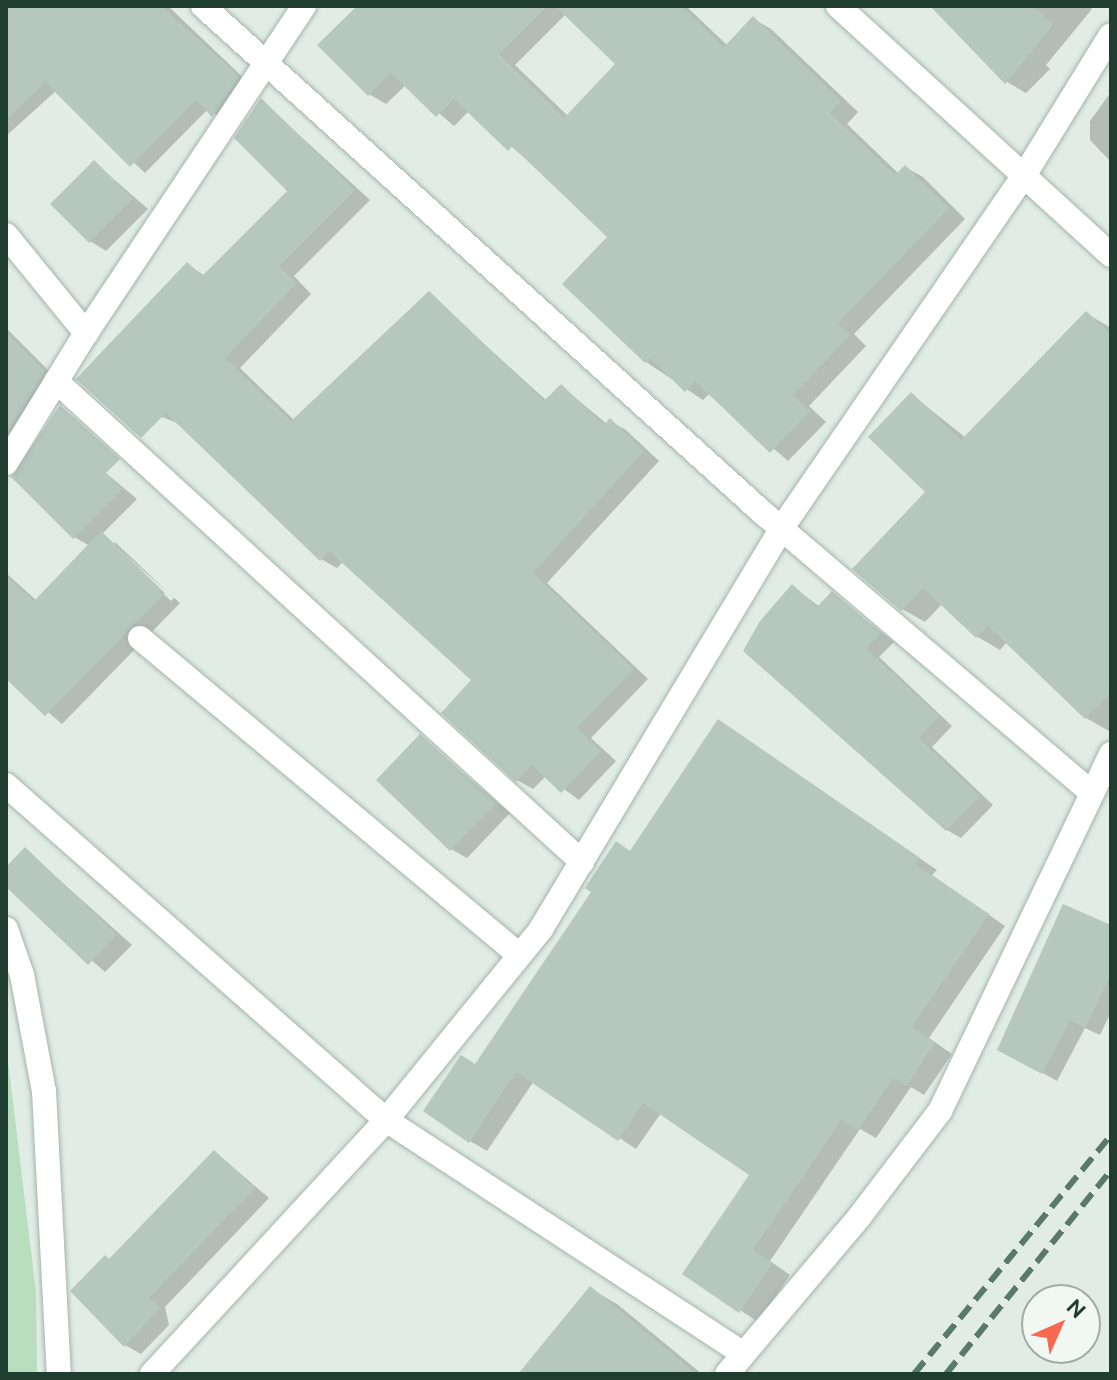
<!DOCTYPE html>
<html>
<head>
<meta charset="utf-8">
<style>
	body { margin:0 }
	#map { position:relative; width:1117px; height:1380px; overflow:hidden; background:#e0ece5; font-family:Ubuntu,sans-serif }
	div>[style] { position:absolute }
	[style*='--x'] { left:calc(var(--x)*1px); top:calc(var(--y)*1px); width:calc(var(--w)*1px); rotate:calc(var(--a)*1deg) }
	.green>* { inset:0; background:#b8debe }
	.shadow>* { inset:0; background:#0003 }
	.building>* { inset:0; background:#b5c7be }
	.roads { filter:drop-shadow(0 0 2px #a3b4ac) drop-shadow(0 0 2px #a3b4ac) }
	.street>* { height:24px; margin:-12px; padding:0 12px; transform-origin:12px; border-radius:12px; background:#fff }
	.secondary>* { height:24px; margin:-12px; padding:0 12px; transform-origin:12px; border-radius:12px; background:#fff }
	.rail>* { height:6px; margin-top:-3px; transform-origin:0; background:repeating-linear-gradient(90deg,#5a796d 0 16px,transparent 0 24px) }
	span { translate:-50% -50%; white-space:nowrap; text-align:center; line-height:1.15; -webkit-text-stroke:6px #f1f8f4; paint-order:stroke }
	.frame { position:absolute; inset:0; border:8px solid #203d32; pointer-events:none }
	.north { position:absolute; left:1021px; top:1284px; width:80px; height:80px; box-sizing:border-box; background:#f1f8f4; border:2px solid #9dada6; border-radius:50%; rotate:45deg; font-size:22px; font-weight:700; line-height:32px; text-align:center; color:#203d32 }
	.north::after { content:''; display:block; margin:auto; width:28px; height:36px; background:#f86952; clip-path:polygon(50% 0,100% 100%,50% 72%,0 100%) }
</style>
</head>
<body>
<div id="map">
	<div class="green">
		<i style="clip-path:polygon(6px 1045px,36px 1292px,37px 1374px,6px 1374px)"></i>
	</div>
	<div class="shadow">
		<i style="clip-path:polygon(6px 6px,168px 6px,251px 85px,226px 122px,208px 109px,145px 173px,57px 90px,6px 136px)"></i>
		<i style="clip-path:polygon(evenodd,359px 6px,686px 6px,728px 46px,753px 19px,771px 29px,858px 112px,847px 124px,899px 174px,905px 167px,923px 177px,965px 219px,854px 334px,866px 346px,809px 406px,826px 422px,788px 461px,710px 393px,703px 400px,646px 362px,565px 284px,610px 237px,526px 159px,469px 111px,454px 126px,406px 85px,386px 104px,369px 94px,359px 6px,566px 14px,618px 64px,568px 116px,515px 65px,566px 14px)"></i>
		<i style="clip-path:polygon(932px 6px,1089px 6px,1092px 9px,1046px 65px,1050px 69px,1026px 93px,1007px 82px)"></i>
		<i style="clip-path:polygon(1111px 92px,1111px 162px,1090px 140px,1090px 121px)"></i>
		<i style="clip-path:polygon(261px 100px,370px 200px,294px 276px,311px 294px,240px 368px,295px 421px,429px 294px,547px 401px,561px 386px,607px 424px,610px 421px,626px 430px,659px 461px,547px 583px,648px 679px,591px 738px,616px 761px,579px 800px,546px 776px,533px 789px,517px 780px,474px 680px,344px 561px,337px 568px,321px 559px,180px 424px,162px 417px,187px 264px,205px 276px,290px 191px)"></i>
		<i style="clip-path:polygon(94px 162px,148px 209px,106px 251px,90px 241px)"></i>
		<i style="clip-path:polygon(1086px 313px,1111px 328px,1109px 731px,1086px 718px,1007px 642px,1000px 650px,978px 637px,942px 604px,925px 622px,902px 609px,928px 492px,911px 394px,966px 438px)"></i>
		<i style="clip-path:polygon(6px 328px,59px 381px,6px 464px)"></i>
		<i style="clip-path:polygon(evenodd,94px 463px,137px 499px,102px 534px,180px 603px,62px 724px,6px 676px,6px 573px,37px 601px,90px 546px,74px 537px,94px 463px,115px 542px,174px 598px,171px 601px,113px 545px,115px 542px)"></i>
		<i style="clip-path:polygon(793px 587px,820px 607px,832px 594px,894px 642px,879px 657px,952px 726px,932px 747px,993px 805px,961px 838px,947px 830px)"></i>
		<i style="clip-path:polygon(736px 732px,937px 870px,932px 875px,1005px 926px,929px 1038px,952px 1054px,924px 1095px,911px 1087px,876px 1138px,860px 1129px,770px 1261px,790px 1275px,758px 1322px,685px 1273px,752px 1175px,661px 1113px,636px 1149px,534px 1081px,487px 1151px,470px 1141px,476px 1066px,632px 852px)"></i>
		<i style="clip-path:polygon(420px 737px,510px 813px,467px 858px,451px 849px)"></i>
		<i style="clip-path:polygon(25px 849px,132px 945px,105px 972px,6px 884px,6px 869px)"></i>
		<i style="clip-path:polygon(1111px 927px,1111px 1012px,1100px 1035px,1085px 1028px,1057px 1081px,1000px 1049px)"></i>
		<i style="clip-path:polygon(215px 1152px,269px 1198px,165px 1307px,169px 1325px,141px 1354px,125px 1345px,111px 1260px)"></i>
		<i style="clip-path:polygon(591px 1289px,617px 1304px,702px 1374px,520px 1374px)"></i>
	</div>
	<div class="building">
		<i style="clip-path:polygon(6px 6px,161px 6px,239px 76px,212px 117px,196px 100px,130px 167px,45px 82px,6px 120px)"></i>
		<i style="clip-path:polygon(357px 6px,547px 6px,499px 54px,564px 118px,615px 64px,555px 6px,682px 6px,724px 47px,753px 16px,841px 101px,830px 113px,895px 175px,905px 165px,949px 208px,838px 323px,850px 335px,793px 395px,810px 411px,770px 453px,695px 381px,685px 392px,650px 358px,645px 363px,562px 284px,607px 237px,512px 146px,508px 151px,454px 99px,436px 117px,391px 73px,368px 96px,317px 45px)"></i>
		<i style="clip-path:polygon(930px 6px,1033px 6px,1053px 25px,1005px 84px)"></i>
		<i style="clip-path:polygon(261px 98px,355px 190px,279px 266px,297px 283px,225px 358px,291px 421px,429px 291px,544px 401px,561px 384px,604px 425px,610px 418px,644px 451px,533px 573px,634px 669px,577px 728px,601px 751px,561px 793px,532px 765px,516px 782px,441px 713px,471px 680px,329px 551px,320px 561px,166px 413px,141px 438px,76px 379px,187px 262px,202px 276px,287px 191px,234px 138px)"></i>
		<i style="clip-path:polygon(94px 160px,133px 199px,89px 243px,50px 204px)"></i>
		<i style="clip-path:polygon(1086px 311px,1111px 334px,1111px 692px,1085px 719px,988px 626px,976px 638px,923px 588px,901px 611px,852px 569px,925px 492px,868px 437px,911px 392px,961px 440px)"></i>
		<i style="clip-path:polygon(6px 332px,45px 371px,6px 434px)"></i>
		<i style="clip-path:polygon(60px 405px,120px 459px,106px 473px,122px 489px,73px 539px,11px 477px)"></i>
		<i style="clip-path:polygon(101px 531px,165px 593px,45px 716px,6px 679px,6px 575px,34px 601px)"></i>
		<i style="clip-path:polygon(792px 584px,817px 607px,832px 591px,881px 633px,866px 648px,939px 716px,919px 738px,980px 796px,946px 831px,743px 651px,760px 621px)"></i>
		<i style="clip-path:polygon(718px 719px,920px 858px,915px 864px,989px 914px,912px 1027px,935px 1042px,906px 1086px,893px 1078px,858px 1130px,842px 1119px,753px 1250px,773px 1263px,739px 1313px,682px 1274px,749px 1175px,643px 1103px,618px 1141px,516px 1072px,469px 1143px,423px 1111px,461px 1055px,475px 1064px,591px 892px,585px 888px,616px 841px,630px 851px)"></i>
		<i style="clip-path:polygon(420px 734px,496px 803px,450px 851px,376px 780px)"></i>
		<i style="clip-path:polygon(25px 847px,117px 935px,88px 965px,6px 887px,6px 867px)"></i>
		<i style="clip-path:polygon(1063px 904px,1111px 925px,1111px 974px,1085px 1028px,1070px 1021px,1042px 1074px,997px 1050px)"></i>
		<i style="clip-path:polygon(214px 1150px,255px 1188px,149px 1298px,160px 1308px,124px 1347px,70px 1291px,105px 1255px,109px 1259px)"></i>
		<i style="clip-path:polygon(590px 1286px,659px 1343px,697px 1374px,518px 1374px)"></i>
	</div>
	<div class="roads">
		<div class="street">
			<i style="--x:203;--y:6;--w:755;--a:42.16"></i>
			<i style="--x:763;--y:513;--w:432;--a:40.4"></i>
			<i style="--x:6;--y:235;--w:127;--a:50.8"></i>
			<i style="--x:56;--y:381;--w:713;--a:42.44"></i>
			<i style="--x:6;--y:463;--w:153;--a:-58.4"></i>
			<i style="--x:86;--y:333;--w:393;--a:-56.3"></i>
			<i style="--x:140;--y:638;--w:494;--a:39.9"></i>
			<i style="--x:6;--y:785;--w:507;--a:41.4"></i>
			<i style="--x:386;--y:1120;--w:427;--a:33.2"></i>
			<i style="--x:727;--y:1374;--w:207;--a:-49.9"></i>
			<i style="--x:860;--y:1216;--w:132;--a:-52.7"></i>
			<i style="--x:940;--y:1111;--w:396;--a:-64.4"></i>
		</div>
		<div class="secondary">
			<i style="--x:838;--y:6;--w:369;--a:42.4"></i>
			<i style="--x:6;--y:929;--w:49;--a:70.8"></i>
			<i style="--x:22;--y:975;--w:118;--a:79.3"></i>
			<i style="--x:44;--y:1091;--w:283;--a:87"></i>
			<i style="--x:152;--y:1374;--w:345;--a:-47.3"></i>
			<i style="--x:386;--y:1120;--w:246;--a:-50.9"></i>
			<i style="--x:541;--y:929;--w:466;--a:-59"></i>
			<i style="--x:781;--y:529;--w:431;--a:-55.5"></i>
			<i style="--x:1025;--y:174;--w:163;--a:-58.3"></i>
		</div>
	</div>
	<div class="rail">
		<i style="--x:914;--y:1374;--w:310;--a:-50.5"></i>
		<i style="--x:946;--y:1374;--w:262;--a:-51"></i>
	</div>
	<div class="frame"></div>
	<div class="north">N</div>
</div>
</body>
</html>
